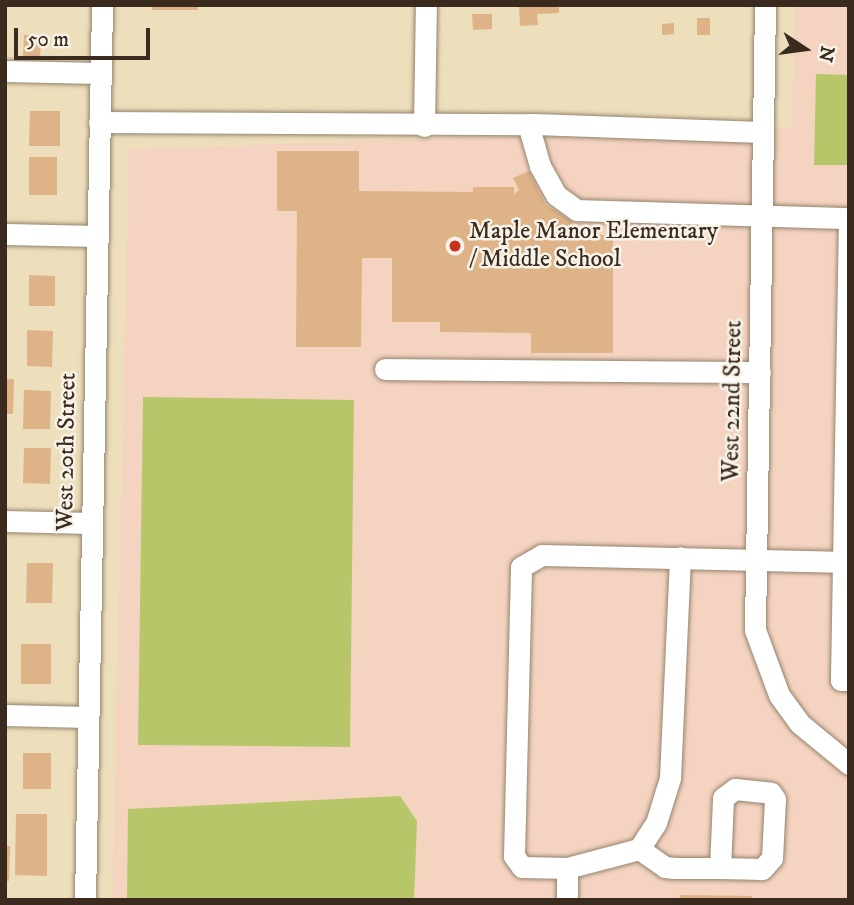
<!DOCTYPE html>
<html>
<head>
<meta charset="utf-8">
<style>
	body { margin:0 }
	#map { position:relative; width:854px; height:905px; overflow:hidden; background:#eddebc; font-family:"IM FELL DW Pica",serif }
	div>[style] { position:absolute }
	[style*='--x'] { left:calc(var(--x)*1px); top:calc(var(--y)*1px); width:calc(var(--w)*1px); rotate:calc(var(--a)*1deg) }
	.built>* { inset:0; background:#f5d3c1 }
	.green>* { inset:0; background:#b7c668 }
	.building>* { inset:0; background:#ddb387 }
	.roads { filter:drop-shadow(0 0 2px #94846d) drop-shadow(0 0 2px #94846d) }
	.minor>* { height:21px; margin:-10.5px; padding:0 10.5px; transform-origin:10.5px; border-radius:10.5px; background:#fff }
	.dots>* { width:19px; height:19px; translate:-50% -50%; box-sizing:border-box; border:4px solid #f7f3e8; border-radius:50% }
	span { translate:-50% -50%; white-space:nowrap; text-align:center; line-height:1.15; -webkit-text-stroke:5px #f7f3e8; paint-order:stroke }
	.poi-label { font-size:24px; color:#3b2a1e }
	.left { translate:0 -50%; text-align:left }
	.street-label { font-size:24px; color:#3b2a1e }
	.frame { position:absolute; inset:0; border:7px solid #3b2a1e; pointer-events:none }
	.north { position:absolute; left:770px; top:14px; width:70px; height:70px; -webkit-text-stroke:5px #f7f3e8; paint-order:stroke; rotate:103deg; font-size:19px; font-weight:700; line-height:28px; text-align:center; color:#3b2a1e }
	.north::after { content:''; display:block; margin:auto; width:24px; height:32px; background:#3b2a1e; clip-path:polygon(50% 0,100% 100%,50% 72%,0 100%) }
	.scale { position:absolute; left:14px; top:28px; width:136px; height:32px; box-sizing:border-box; border:4px solid #3b2a1e; border-top:0; padding-left:9px; font-size:21px; line-height:24px; white-space:nowrap; color:#3b2a1e; -webkit-text-stroke:5px #f7f3e8; paint-order:stroke }
</style>
</head>
<body>
<div id="map">
	<div class="built">
		<i style="clip-path:polygon(795px 5px,849px 5px,849px 900px,112px 900px,129px 149px,792px 127px)"></i>
	</div>
	<div class="green">
		<i style="clip-path:polygon(816px 74px,849px 75px,849px 165px,814px 165px)"></i>
		<i style="clip-path:polygon(143px 397px,354px 400px,350px 747px,138px 745px)"></i>
		<i style="clip-path:polygon(400px 796px,417px 821px,414px 900px,127px 900px,128px 809px)"></i>
	</div>
	<div class="building">
		<i style="clip-path:polygon(152px 5px,198px 5px,198px 10px,152px 10px)"></i>
		<i style="clip-path:polygon(519px 5px,559px 5px,559px 13px,537px 14px,538px 25px,520px 26px)"></i>
		<i style="clip-path:polygon(472px 14px,492px 14px,492px 29px,473px 30px)"></i>
		<i style="clip-path:polygon(697px 18px,710px 18px,710px 35px,697px 35px)"></i>
		<i style="clip-path:polygon(674px 23px,674px 34px,662px 35px,662px 24px)"></i>
		<i style="clip-path:polygon(24px 35px,41px 35px,40px 59px,23px 58px)"></i>
		<i style="clip-path:polygon(30px 111px,60px 111px,60px 146px,29px 146px)"></i>
		<i style="clip-path:polygon(277px 151px,359px 151px,359px 191px,473px 192px,473px 187px,514px 187px,514px 194px,519px 190px,513px 178px,529px 171px,546px 205px,572px 221px,572px 235px,613px 235px,613px 353px,531px 353px,531px 333px,440px 332px,440px 322px,392px 322px,392px 258px,362px 258px,361px 347px,296px 347px,297px 211px,277px 211px)"></i>
		<i style="clip-path:polygon(29px 157px,57px 157px,57px 195px,29px 195px)"></i>
		<i style="clip-path:polygon(29px 275px,55px 276px,55px 306px,29px 306px)"></i>
		<i style="clip-path:polygon(27px 330px,53px 331px,52px 367px,27px 366px)"></i>
		<i style="clip-path:polygon(5px 379px,14px 379px,13px 414px,5px 414px)"></i>
		<i style="clip-path:polygon(24px 390px,51px 391px,50px 429px,23px 429px)"></i>
		<i style="clip-path:polygon(24px 448px,51px 448px,50px 484px,23px 483px)"></i>
		<i style="clip-path:polygon(27px 563px,53px 563px,52px 603px,26px 603px)"></i>
		<i style="clip-path:polygon(21px 644px,51px 644px,51px 684px,21px 684px)"></i>
		<i style="clip-path:polygon(23px 753px,51px 753px,51px 789px,23px 789px)"></i>
		<i style="clip-path:polygon(16px 814px,47px 814px,47px 876px,15px 875px)"></i>
		<i style="clip-path:polygon(5px 846px,10px 846px,9px 881px,5px 881px)"></i>
		<i style="clip-path:polygon(680px 895px,752px 896px,752px 900px,679px 900px)"></i>
	</div>
	<div class="roads">
		<div class="minor">
			<i style="--x:765;--y:5;--w:625;--a:90.92"></i>
			<i style="--x:755;--y:630;--w:69;--a:69.7"></i>
			<i style="--x:779;--y:695;--w:34;--a:54"></i>
			<i style="--x:799;--y:723;--w:65;--a:39.4"></i>
			<i style="--x:5;--y:71;--w:95;--a:1.2"></i>
			<i style="--x:99;--y:122;--w:435;--a:0.3"></i>
			<i style="--x:534;--y:124;--w:228;--a:2"></i>
			<i style="--x:528;--y:124;--w:44;--a:74.1"></i>
			<i style="--x:540;--y:166;--w:33;--a:61"></i>
			<i style="--x:556;--y:195;--w:26;--a:36"></i>
			<i style="--x:577;--y:210;--w:272;--a:1.7"></i>
			<i style="--x:424;--y:126;--w:121;--a:-89.1"></i>
			<i style="--x:849;--y:218;--w:462;--a:91"></i>
			<i style="--x:841;--y:680;--w:8;--a:0"></i>
			<i style="--x:5;--y:234;--w:93;--a:1.2"></i>
			<i style="--x:385;--y:369;--w:375;--a:0.5"></i>
			<i style="--x:5;--y:521;--w:87;--a:1.3"></i>
			<i style="--x:5;--y:715;--w:83;--a:1.4"></i>
			<i style="--x:639;--y:849;--w:31;--a:-57"></i>
			<i style="--x:656;--y:823;--w:47;--a:-72.7"></i>
			<i style="--x:670;--y:778;--w:221;--a:-87.4"></i>
			<i style="--x:567;--y:868;--w:32;--a:90"></i>
			<i style="--x:720;--y:868;--w:70;--a:-87.5"></i>
			<i style="--x:723;--y:798;--w:15;--a:-37"></i>
			<i style="--x:735;--y:789;--w:36;--a:6"></i>
			<i style="--x:771;--y:793;--w:7;--a:56"></i>
			<i style="--x:775;--y:799;--w:59;--a:92.9"></i>
			<i style="--x:772;--y:858;--w:15;--a:132"></i>
			<i style="--x:762;--y:869;--w:42;--a:-178.6"></i>
			<i style="--x:720;--y:868;--w:46;--a:180"></i>
			<i style="--x:674;--y:868;--w:9;--a:-174"></i>
			<i style="--x:665;--y:867;--w:32;--a:-145"></i>
			<i style="--x:639;--y:849;--w:74;--a:165.2"></i>
			<i style="--x:567;--y:868;--w:45;--a:-178.7"></i>
			<i style="--x:522;--y:867;--w:14;--a:-126"></i>
			<i style="--x:514;--y:856;--w:289;--a:-88.6"></i>
			<i style="--x:521;--y:567;--w:24;--a:-30"></i>
			<i style="--x:542;--y:555;--w:307;--a:1.3"></i>
			<i style="--x:85;--y:900;--w:895;--a:-88.91"></i>
		</div>
	</div>
	<div class="dots">
		<i style="left:455px;top:246px;background:#c8321e"></i>
	</div>
	<div class="poi-label">
		<span class="left" style="left:469px;top:246px">Maple Manor Elementary<br>/ Middle School</span>
	</div>
	<div class="street-label">
		<span style="left:733px;top:401px;rotate:-89deg">West 22nd Street</span>
		<span style="left:67px;top:452px;rotate:-89deg">West 20th Street</span>
	</div>
	<div class="frame"></div>
	<div class="north">N</div>
	<div class="scale">50 m</div>
</div>
</body>
</html>
